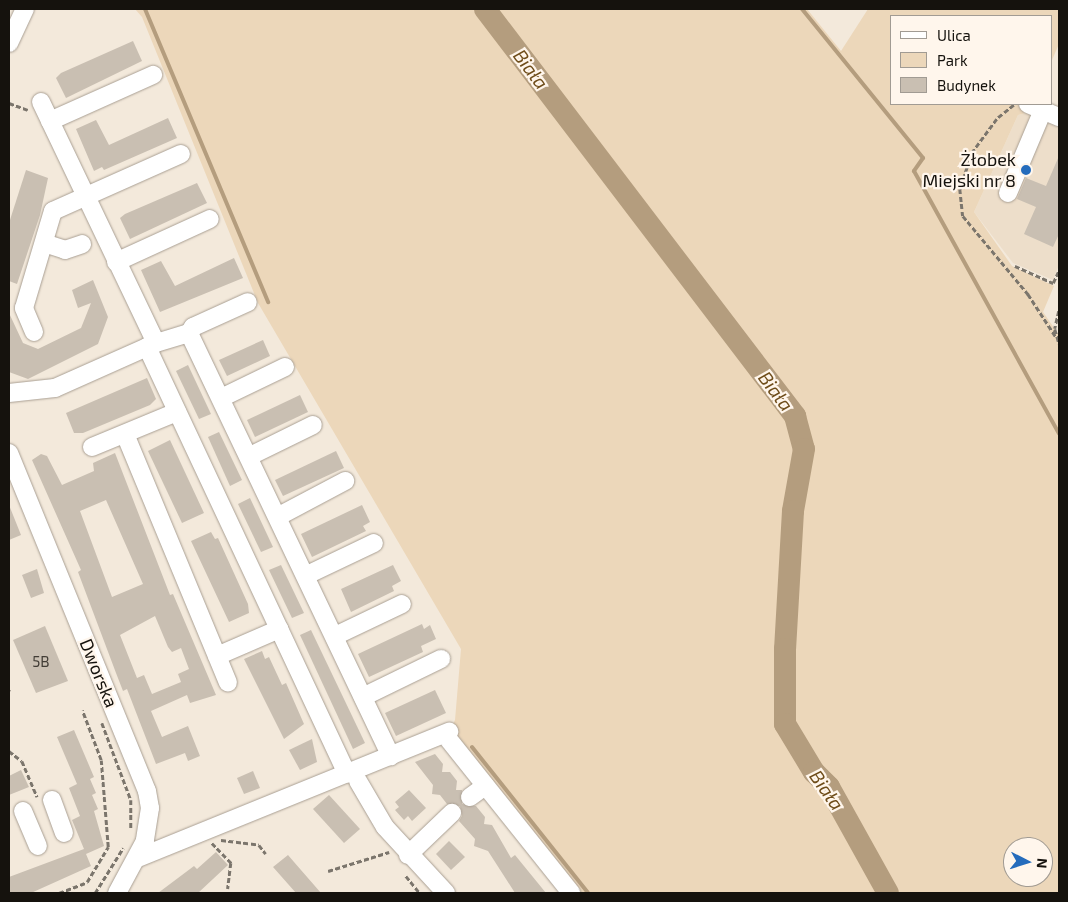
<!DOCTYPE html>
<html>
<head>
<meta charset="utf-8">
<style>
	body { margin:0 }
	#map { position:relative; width:1068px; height:902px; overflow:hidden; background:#f3e9db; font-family:"Exo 2",sans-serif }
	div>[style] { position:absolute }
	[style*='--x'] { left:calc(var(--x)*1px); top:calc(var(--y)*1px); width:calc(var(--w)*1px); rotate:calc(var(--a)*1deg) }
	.built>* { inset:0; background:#eddeca }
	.green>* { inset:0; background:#ecd7ba }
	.stream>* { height:4px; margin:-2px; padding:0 2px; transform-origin:2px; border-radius:2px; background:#b49d7e }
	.river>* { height:22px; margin:-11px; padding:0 11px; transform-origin:11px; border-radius:11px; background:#b49d7e }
	.building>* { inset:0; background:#c9bfb2 }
	.path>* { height:2.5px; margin-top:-1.25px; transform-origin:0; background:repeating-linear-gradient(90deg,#7b756c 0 5px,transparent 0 7.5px) }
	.roads { filter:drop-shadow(0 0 1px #a99f93) drop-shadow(0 0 1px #a99f93) }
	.minor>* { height:18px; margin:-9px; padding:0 9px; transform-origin:9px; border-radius:9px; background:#fff }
	.dots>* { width:14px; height:14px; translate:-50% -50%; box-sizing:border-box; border:2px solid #fff6ec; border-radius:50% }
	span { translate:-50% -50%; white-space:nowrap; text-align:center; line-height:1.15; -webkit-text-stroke:4.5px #fff6ec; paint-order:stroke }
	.number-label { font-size:15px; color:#423d36 }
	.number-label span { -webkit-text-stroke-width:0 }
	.poi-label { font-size:18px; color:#15120d }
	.right { translate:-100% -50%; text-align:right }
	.street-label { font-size:18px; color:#15120d }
	.water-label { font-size:19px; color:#6f4d1a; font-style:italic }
	.frame { position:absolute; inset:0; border:10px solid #15120d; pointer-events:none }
	.legend { position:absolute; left:890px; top:15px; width:162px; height:90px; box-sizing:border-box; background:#fff6ec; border:1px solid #a19b93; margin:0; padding:6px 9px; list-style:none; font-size:15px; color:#15120d }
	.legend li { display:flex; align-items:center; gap:10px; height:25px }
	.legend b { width:25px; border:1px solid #a19b93 }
	.north { position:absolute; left:1003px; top:837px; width:50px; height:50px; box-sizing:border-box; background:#fff6ec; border:1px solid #a19b93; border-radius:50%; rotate:95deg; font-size:14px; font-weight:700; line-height:20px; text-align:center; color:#15120d }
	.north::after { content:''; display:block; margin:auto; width:18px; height:22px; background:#256cbc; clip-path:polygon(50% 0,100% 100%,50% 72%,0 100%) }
</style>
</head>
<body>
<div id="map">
	<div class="built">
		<i style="clip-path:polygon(1026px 113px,1059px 128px,1059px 265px,1053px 280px,1013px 263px,974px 212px,1018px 115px)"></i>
	</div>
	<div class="green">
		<i style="clip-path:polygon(evenodd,135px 9px,807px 9px,841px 51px,868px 9px,1059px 9px,1059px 44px,1052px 60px,1052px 16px,892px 16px,892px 104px,1031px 104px,1026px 113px,1018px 115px,974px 212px,1012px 266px,1054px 286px,1043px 312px,1059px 335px,1059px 893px,577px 893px,449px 732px,455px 720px,461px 649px,258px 303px,142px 17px,135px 9px,1013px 847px,1043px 847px,1043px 877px,1013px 877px,1013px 847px)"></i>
	</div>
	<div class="stream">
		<i style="--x:145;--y:9;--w:318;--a:67.2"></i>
		<i style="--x:802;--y:9;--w:192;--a:50.9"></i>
		<i style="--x:923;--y:158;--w:16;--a:125"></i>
		<i style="--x:914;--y:171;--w:300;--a:61.1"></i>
		<i style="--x:472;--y:747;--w:186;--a:51.5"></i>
	</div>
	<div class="river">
		<i style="--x:485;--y:9;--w:512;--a:52.7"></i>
		<i style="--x:795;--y:416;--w:34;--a:75"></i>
		<i style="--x:804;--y:449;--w:63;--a:100.1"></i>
		<i style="--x:793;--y:511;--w:138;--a:93.3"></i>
		<i style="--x:785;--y:649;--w:75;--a:90"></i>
		<i style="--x:785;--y:724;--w:56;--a:58.9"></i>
		<i style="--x:814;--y:772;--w:21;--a:45"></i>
		<i style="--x:829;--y:787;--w:121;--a:60.9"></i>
	</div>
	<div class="building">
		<i style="clip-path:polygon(133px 41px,142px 61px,66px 98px,56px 78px,61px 73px)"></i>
		<i style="clip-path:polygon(168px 118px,177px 138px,104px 170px,102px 167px,94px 171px,76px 129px,96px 120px,109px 145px)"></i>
		<i style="clip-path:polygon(1059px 156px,1059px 234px,1053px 247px,1024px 234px,1036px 207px,1017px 199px,1026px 178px,1046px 186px)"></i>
		<i style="clip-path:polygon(26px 170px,48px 178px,40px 215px,17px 284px,9px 281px,9px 223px)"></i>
		<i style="clip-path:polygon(197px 183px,207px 203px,130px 239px,120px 218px,125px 214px)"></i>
		<i style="clip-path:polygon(234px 258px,243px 278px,160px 312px,141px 270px,161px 261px,175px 286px)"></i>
		<i style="clip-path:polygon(93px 280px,108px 317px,98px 344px,28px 379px,9px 372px,9px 313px,23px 343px,38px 349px,81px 328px,91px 303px,78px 308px,72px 290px)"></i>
		<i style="clip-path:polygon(263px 340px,270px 356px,227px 376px,219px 360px)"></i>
		<i style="clip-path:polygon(188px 365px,211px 414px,199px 419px,176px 371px)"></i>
		<i style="clip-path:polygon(147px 378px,156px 399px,150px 405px,83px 433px,74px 433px,66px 413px)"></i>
		<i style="clip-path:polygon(300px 395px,308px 412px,255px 437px,247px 420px)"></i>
		<i style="clip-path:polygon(219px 432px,242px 480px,230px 486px,208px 437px)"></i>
		<i style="clip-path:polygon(170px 440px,204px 513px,182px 523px,148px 451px)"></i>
		<i style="clip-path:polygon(336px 451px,344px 468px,283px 496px,275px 480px)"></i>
		<i style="clip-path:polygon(evenodd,115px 453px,170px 595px,173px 594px,216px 695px,190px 703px,187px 695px,151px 711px,162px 737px,188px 726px,200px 756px,188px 761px,185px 753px,156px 764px,127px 689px,123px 691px,116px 673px,78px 572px,81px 570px,32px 460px,41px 454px,47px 456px,62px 485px,94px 471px,93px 463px,115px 453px,106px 500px,143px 584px,112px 597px,80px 511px,106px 500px,115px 453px,155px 616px,168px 647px,172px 652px,181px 648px,189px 669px,178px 674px,181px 682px,152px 694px,144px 675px,137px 678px,120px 635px,155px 616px)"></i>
		<i style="clip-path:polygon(250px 498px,273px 547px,261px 552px,238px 504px)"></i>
		<i style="clip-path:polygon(9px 505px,21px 535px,9px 540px)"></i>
		<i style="clip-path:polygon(362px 505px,370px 522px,363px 526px,366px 531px,312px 557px,301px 534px)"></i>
		<i style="clip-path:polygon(211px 532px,215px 539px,218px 538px,248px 604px,249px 613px,229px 622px,191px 541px)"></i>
		<i style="clip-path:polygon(281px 565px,304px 613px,292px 618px,269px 570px)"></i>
		<i style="clip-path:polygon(393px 565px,401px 581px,392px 586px,394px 591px,351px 612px,341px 589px)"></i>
		<i style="clip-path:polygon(37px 569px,44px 593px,31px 598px,22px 575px)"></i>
		<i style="clip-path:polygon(422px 624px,424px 629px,430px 625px,436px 639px,421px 646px,423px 652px,369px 677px,358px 654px)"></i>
		<i style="clip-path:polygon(45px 626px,68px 681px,36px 693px,13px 640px)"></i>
		<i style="clip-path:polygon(311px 630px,365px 743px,353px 749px,300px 635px)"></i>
		<i style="clip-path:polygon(262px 651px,265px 659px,269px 657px,282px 685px,286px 683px,304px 724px,284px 739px,244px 659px)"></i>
		<i style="clip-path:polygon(435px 690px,446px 713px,396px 736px,385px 713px)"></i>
		<i style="clip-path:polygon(74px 730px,94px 777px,90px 779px,96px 793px,92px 795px,98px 809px,94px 811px,104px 846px,86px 854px,91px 866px,31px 893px,9px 893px,9px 877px,84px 849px,72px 820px,80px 816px,69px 788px,77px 784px,57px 737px)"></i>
		<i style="clip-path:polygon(312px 739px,317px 762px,300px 770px,289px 750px)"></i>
		<i style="clip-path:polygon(435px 754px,443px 764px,442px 772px,450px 772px,457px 781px,456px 790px,462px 790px,462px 804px,476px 806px,485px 817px,484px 824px,492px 825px,511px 858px,515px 855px,546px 893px,515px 893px,488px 851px,474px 846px,475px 839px,459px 821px,462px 816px,460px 806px,447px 804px,440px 795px,432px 794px,433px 785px,415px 762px)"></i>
		<i style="clip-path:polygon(21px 770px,29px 787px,9px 795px,9px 776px)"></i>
		<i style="clip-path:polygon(253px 771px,260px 788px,244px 794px,237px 778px)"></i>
		<i style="clip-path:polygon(409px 790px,426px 808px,412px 821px,408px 816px,404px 820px,395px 810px,399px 807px,395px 802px)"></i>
		<i style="clip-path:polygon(329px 795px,360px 829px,344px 843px,313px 809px)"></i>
		<i style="clip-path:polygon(449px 841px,465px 857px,451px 870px,436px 854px)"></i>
		<i style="clip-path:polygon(216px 852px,228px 865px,198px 893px,158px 893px,194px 866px,197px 869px)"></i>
		<i style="clip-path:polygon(288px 855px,294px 862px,321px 893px,296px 893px,273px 867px)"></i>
	</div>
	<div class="path">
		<i style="--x:9;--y:103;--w:20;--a:20"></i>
		<i style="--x:1014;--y:105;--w:22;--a:141"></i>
		<i style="--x:997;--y:119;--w:42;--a:126.3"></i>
		<i style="--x:972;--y:153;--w:38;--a:108"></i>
		<i style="--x:960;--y:189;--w:27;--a:84"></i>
		<i style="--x:963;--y:216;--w:102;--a:50.2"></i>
		<i style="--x:1028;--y:294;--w:51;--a:56.9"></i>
		<i style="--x:1015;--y:266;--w:42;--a:24.1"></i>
		<i style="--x:1053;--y:283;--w:14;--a:-65"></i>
		<i style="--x:1059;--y:311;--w:18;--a:103"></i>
		<i style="--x:1055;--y:329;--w:15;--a:74"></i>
		<i style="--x:9;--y:690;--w:1;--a:-45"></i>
		<i style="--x:102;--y:723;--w:82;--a:69.4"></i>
		<i style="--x:131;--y:800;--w:29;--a:90"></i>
		<i style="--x:9;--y:751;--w:16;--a:38"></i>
		<i style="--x:22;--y:761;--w:39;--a:67"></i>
		<i style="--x:221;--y:840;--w:38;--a:7"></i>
		<i style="--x:259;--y:845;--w:11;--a:52"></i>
		<i style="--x:212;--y:843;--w:28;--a:46"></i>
		<i style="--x:231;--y:863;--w:26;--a:97"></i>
		<i style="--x:328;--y:871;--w:64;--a:-17.3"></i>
		<i style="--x:406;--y:876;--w:22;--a:51"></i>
		<i style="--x:59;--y:893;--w:30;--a:-21"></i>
		<i style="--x:87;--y:882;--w:41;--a:-59"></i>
		<i style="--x:108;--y:847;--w:87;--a:-94.6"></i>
		<i style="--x:101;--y:760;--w:53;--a:-110.8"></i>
		<i style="--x:95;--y:893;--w:53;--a:-58.1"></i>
	</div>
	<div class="roads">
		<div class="minor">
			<i style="--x:9;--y:43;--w:38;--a:-65"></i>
			<i style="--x:41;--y:102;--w:267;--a:64.5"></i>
			<i style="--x:1028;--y:104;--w:34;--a:23"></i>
			<i style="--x:50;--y:121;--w:113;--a:-24.1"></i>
			<i style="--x:1008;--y:193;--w:90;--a:-67.1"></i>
			<i style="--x:44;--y:243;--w:22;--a:18"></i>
			<i style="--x:65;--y:250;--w:18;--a:-19"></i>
			<i style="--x:116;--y:262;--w:103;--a:-24.6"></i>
			<i style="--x:34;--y:332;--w:26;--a:-113"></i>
			<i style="--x:24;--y:308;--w:101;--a:-73.4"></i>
			<i style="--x:53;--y:211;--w:140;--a:-24"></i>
			<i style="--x:189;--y:333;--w:469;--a:64.5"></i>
			<i style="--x:147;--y:347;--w:471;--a:64.9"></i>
			<i style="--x:9;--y:393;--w:46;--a:-6.2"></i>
			<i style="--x:55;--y:388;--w:111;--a:-24"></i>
			<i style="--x:156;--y:343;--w:34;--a:-17"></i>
			<i style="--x:189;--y:333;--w:7;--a:-56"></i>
			<i style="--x:193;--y:327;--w:60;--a:-24.4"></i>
			<i style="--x:221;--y:398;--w:71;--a:-25.8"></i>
			<i style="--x:125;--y:434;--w:269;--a:67.5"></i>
			<i style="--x:92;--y:447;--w:92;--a:-22.4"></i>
			<i style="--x:9;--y:453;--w:365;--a:67.8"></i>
			<i style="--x:147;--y:791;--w:17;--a:80"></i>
			<i style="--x:150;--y:808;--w:33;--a:99"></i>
			<i style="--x:145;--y:841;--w:59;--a:118.3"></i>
			<i style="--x:250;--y:456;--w:70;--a:-26.2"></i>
			<i style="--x:279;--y:516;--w:75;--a:-27.9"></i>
			<i style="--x:307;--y:575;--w:74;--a:-25.5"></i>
			<i style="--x:335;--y:636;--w:74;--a:-25.5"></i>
			<i style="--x:217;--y:656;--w:68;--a:-23.5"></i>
			<i style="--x:363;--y:697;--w:87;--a:-26"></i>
			<i style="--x:449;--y:740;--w:196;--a:51.4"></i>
			<i style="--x:358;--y:781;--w:53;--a:59.6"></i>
			<i style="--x:385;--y:827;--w:90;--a:47.3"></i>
			<i style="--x:470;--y:797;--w:19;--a:-36"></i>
			<i style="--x:52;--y:800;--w:35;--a:70"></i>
			<i style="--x:23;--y:811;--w:38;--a:67"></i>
			<i style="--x:408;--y:855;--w:61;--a:-43.7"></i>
			<i style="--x:138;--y:858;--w:336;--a:-22.1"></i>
		</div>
	</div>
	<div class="dots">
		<i style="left:1026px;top:170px;background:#256cbc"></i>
	</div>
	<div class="number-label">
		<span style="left:41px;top:662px">5B</span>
	</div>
	<div class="poi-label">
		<span class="right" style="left:1016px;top:170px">Żłobek<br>Miejski nr 8</span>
	</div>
	<div class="street-label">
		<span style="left:99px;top:673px;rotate:68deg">Dworska</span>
	</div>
	<div class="water-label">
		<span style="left:531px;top:69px;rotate:53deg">Biała</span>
		<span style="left:776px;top:391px;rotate:53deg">Biała</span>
		<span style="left:827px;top:790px;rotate:55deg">Biała</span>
	</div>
	<div class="frame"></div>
	<ul class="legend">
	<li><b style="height:6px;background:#fff"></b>Ulica</li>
	<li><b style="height:14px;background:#ecd7ba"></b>Park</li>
	<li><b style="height:14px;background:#c9bfb2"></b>Budynek</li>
	</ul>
	<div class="north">N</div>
</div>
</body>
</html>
